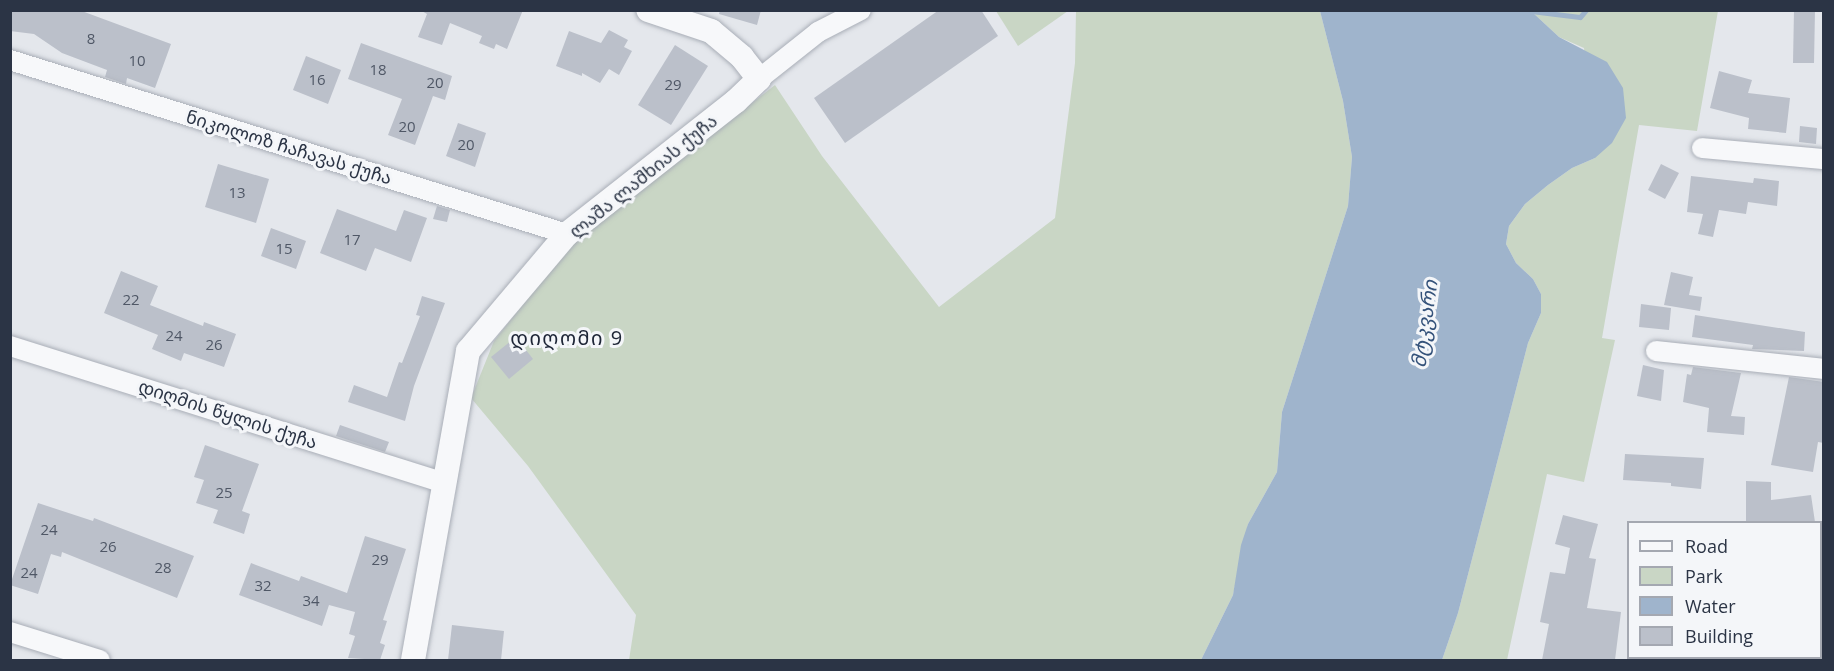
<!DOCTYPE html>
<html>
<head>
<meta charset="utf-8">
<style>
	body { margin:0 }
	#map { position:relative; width:1834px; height:671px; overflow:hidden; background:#e4e7ec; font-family:"Open Sans","Noto Sans Georgian",sans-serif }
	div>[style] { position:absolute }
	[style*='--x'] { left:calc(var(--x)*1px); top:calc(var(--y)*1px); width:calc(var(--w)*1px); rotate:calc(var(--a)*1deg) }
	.green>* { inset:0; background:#c9d6c5 }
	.water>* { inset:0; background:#9fb4cc }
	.stream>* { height:5px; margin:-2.5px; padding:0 2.5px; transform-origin:2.5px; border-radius:2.5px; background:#9fb4cc }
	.building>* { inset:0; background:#bbc0ca }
	.roads { filter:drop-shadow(0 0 2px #a9aeb7) drop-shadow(0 0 2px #a9aeb7) }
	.minor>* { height:20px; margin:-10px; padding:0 10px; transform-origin:10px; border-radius:10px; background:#f7f8fa }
	.tertiary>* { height:24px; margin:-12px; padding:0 12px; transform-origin:12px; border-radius:12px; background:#f7f8fa }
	span { translate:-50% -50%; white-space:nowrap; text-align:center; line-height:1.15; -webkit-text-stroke:6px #f4f6f9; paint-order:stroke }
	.number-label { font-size:15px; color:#4f5766 }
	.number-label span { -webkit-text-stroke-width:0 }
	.street-label { font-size:18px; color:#2b3445 }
	.water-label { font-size:20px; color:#34527a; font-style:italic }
	.neighbourhood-label { font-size:20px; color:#1d2536; letter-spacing:1.5px }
	.frame { position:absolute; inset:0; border:12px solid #2b3445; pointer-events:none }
	.legend { position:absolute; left:1627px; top:521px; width:195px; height:138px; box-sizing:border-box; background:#f4f6f9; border:2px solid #a4a8b1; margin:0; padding:8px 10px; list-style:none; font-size:18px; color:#2b3445 }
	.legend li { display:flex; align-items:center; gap:12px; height:30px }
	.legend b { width:30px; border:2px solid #a4a8b1 }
</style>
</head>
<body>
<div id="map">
	<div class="green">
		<i style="clip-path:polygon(996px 11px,1068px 11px,1018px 46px)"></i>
		<i style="clip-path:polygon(1076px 11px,1320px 11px,1343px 101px,1352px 157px,1348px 206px,1282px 412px,1277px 472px,1248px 524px,1233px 595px,1201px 660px,629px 660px,636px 615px,528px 466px,471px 398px,494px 341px,579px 233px,630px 198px,775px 85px,822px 156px,939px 307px,1055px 218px,1075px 63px)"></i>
		<i style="clip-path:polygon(1531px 11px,1718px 11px,1697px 131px,1639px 125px,1602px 338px,1615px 340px,1584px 482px,1547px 474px,1507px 660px,1442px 660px,1458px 613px,1528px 343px,1541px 313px,1541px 294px,1533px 279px,1516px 263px,1506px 244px,1509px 226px,1525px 204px,1548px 185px,1572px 168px,1595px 158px,1584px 48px,1559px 37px)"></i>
	</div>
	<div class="water">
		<i style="clip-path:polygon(1320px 11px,1531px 11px,1559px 37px,1607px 62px,1623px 88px,1626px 118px,1612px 143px,1595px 158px,1572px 168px,1548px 185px,1525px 204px,1509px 226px,1506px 244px,1516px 263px,1533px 279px,1541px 294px,1541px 313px,1528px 343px,1458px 613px,1442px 660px,1201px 660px,1233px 595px,1241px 545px,1248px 524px,1277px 472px,1282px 412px,1348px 206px,1352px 157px,1343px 101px)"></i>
	</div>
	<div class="stream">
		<i style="--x:1525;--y:13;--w:6;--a:-18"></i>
		<i style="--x:1531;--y:11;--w:49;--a:7"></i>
		<i style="--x:1580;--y:17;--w:9;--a:-49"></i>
	</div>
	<div class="building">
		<i style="clip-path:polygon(10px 10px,79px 10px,171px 44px,155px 88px,127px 78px,126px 84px,105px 77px,107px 70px,62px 53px,34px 34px,10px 31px)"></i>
		<i style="clip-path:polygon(420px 10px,523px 10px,507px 49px,496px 44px,494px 49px,479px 43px,482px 36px,450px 23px,442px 45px,418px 37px,427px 14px)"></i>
		<i style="clip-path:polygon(720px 10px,761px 10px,757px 25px,719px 14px)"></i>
		<i style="clip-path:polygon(939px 10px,981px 10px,998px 36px,845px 143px,814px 98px)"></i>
		<i style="clip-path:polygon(1794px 10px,1815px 10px,1814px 63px,1793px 63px)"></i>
		<i style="clip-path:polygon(609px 30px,628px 40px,624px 47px,632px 51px,619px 75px,609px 69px,600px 83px,582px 73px,582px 76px,556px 66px,569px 31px,601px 43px)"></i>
		<i style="clip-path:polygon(361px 43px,452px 76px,445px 100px,433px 96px,415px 145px,388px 135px,402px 99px,348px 79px)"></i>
		<i style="clip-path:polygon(675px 45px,708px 66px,671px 125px,638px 105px)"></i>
		<i style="clip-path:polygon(306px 56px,341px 70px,328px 104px,293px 90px)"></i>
		<i style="clip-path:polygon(1719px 71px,1752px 80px,1748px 93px,1790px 98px,1786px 133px,1748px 129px,1749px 118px,1710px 108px)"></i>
		<i style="clip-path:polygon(458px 123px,486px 133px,475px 167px,446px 156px)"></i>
		<i style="clip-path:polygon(1800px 126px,1817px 128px,1816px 144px,1799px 142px)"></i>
		<i style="clip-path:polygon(218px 164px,269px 179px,256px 223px,205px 207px)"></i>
		<i style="clip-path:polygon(1661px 164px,1679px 173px,1665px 199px,1648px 190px)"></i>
		<i style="clip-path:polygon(1691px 176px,1753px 183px,1754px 178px,1779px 181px,1777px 206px,1748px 202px,1746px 214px,1719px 210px,1713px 237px,1698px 234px,1703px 214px,1687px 212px)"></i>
		<i style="clip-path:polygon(437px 206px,450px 210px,447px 222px,433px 219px)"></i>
		<i style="clip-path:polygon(337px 209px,396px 231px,404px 210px,427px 218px,411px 262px,375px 248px,366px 271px,320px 253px)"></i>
		<i style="clip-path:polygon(271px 228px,306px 241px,296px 269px,261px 256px)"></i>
		<i style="clip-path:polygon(121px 271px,158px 286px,150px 305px,203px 326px,204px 322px,236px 334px,224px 367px,184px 353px,181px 361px,152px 349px,158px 335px,104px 313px)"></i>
		<i style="clip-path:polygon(1671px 272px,1693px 277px,1689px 295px,1702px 297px,1700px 311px,1664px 305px)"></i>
		<i style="clip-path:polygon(422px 296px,445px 303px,414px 386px,405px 421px,348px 402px,354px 385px,387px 397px,399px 362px,402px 363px,420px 316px,416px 315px)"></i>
		<i style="clip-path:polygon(1641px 304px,1671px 308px,1669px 330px,1639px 327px)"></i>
		<i style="clip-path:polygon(1695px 315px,1805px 332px,1804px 351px,1752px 349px,1753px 345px,1692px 337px)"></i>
		<i style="clip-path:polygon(516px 337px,533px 359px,509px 379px,491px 357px)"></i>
		<i style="clip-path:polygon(1643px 365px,1664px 370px,1661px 401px,1637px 396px)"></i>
		<i style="clip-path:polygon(1693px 367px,1741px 373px,1731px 416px,1745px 417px,1744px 435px,1707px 432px,1709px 408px,1683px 402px,1687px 374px,1691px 375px)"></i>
		<i style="clip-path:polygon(1789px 377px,1824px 382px,1824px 443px,1818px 442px,1813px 472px,1771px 465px)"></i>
		<i style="clip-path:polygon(340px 425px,389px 442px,385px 452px,336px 436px)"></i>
		<i style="clip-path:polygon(205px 445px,259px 464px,242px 511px,250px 514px,244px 534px,213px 523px,218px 510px,196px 503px,204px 480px,194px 477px)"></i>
		<i style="clip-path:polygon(1625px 454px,1704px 458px,1701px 489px,1671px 486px,1671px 483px,1623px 480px)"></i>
		<i style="clip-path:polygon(1746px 481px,1771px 482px,1771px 500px,1811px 495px,1815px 522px,1746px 522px)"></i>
		<i style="clip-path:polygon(38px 503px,93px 521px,94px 518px,194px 556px,177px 598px,62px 552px,61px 557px,51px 554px,38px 594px,10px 585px)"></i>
		<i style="clip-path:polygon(1563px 515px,1598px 524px,1589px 558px,1596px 559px,1587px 608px,1621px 612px,1615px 660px,1542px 660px,1549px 624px,1540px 622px,1550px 572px,1565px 574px,1570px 548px,1555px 544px)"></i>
		<i style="clip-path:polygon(365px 536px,406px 549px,383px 620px,387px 621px,380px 643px,385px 645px,380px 660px,348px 658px,355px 636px,349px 634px,355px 612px,329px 605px,322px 626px,239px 595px,251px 563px,299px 581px,301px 576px,347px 593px)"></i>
		<i style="clip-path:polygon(452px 625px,504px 631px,501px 660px,448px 660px)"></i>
	</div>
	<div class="roads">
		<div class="minor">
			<i style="--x:10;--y:60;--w:584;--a:17.35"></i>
			<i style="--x:759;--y:79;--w:75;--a:-38.5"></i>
			<i style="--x:818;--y:32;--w:48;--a:-27.1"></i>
			<i style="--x:1702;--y:148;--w:122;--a:5.2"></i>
			<i style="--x:10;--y:346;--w:456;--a:17.5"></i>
			<i style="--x:1656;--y:351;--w:169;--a:6.1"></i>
			<i style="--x:1820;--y:594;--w:4;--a:-14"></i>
			<i style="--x:10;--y:632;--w:94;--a:17.3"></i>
			<i style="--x:1795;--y:660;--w:2;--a:-90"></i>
		</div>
		<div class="tertiary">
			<i style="--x:413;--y:660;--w:314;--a:-79.9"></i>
			<i style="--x:468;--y:351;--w:153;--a:-49.8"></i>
			<i style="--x:567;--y:234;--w:215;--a:-38.2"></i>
			<i style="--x:736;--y:101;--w:32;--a:-44"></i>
			<i style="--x:759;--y:79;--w:28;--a:-128"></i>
			<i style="--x:742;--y:57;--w:40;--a:-140"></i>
			<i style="--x:711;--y:31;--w:66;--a:-161.6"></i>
		</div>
	</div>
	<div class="number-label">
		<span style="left:91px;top:39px">8</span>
		<span style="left:137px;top:61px">10</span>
		<span style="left:378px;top:70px">18</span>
		<span style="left:317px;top:80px">16</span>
		<span style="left:435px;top:83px">20</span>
		<span style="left:673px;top:85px">29</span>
		<span style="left:407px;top:127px">20</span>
		<span style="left:466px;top:145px">20</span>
		<span style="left:237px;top:193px">13</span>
		<span style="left:352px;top:240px">17</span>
		<span style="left:284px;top:249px">15</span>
		<span style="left:131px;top:300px">22</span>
		<span style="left:174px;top:336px">24</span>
		<span style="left:214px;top:345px">26</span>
		<span style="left:224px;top:493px">25</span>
		<span style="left:49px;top:530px">24</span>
		<span style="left:108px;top:547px">26</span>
		<span style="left:380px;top:560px">29</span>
		<span style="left:163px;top:568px">28</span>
		<span style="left:29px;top:573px">24</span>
		<span style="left:263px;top:586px">32</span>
		<span style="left:311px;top:601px">34</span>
	</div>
	<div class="street-label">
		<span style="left:289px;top:147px;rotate:17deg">ნიკოლოზ ჩაჩავას ქუჩა</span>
		<span style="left:643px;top:176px;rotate:-39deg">ლაშა ლაშხიას ქუჩა</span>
		<span style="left:228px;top:414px;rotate:18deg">დიღმის წყლის ქუჩა</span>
	</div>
	<div class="water-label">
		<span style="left:1424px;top:324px;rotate:-82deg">მტკვარი</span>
	</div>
	<div class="neighbourhood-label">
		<span style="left:567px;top:337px">დიღომი 9</span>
	</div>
	<div class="frame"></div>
	<ul class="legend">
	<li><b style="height:8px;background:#f7f8fa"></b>Road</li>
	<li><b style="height:16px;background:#c9d6c5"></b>Park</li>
	<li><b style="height:16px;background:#9fb4cc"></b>Water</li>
	<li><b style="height:16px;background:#bbc0ca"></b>Building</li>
	</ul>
</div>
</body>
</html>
